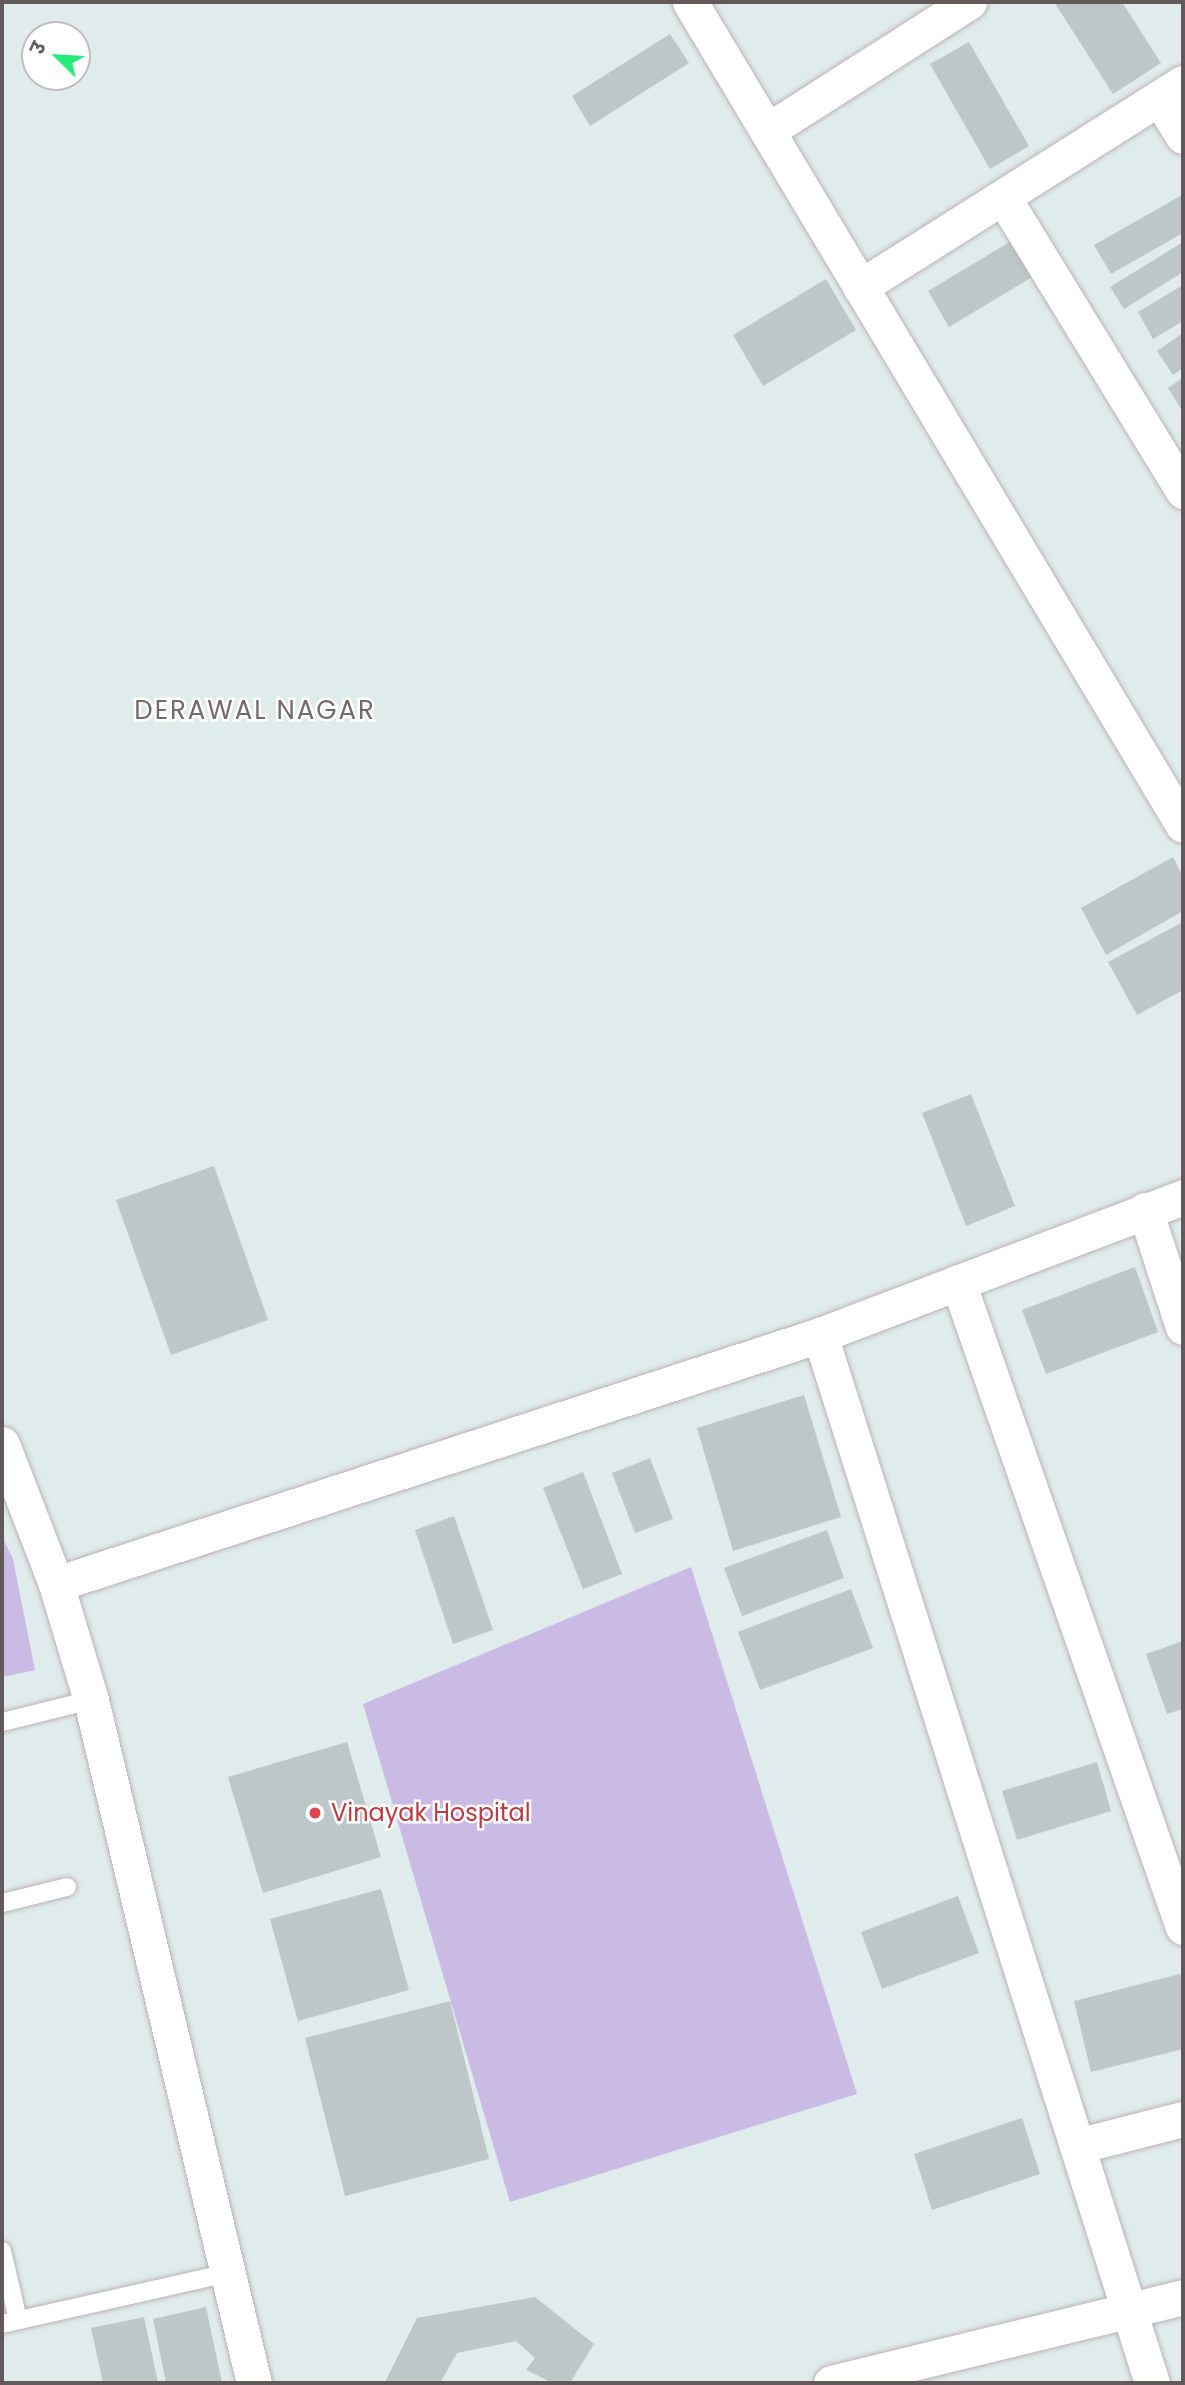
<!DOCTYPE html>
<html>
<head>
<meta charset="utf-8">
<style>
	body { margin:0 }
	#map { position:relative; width:1185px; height:2385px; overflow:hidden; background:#e0ebec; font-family:Poppins,"Noto Sans Devanagari",sans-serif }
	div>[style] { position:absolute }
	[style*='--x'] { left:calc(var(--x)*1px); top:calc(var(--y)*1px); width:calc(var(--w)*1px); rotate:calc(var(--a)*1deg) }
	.green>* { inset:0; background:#cabbe5 }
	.building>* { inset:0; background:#bdc7c7 }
	.roads { filter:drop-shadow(0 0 2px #bbb3b4) drop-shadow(0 0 2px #bbb3b4) }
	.lane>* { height:18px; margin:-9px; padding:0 9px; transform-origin:9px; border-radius:9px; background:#fff }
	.street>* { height:35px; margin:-17.5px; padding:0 17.5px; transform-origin:17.5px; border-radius:17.5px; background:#fff }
	.dots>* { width:19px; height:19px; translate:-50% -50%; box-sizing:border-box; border:4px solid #fff; border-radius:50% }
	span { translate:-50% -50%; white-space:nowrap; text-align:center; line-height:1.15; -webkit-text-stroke:5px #fff; paint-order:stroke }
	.health-label { font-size:24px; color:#be3a42 }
	.left { translate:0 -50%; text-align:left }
	.neighbourhood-label { font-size:26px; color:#746a6b; letter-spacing:2px }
	.frame { position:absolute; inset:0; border:4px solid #62595a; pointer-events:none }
	.north { position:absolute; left:21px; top:21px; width:70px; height:70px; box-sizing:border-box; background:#fff; border:2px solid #c0bdbd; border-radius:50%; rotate:294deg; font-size:19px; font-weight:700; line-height:28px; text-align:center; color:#62595a }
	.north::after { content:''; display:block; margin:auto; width:24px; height:32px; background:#27ec7b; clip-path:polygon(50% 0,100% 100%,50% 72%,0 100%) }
</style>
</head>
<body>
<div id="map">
	<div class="green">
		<i style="clip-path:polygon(2px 1536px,13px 1559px,35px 1670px,2px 1677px)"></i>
		<i style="clip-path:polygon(691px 1567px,857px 2094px,510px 2202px,363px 1704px)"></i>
	</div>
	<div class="building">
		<i style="clip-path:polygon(1054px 2px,1122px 2px,1161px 63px,1113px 94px)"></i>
		<i style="clip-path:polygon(670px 34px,689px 63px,590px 126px,572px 96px)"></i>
		<i style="clip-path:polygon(969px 42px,1029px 146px,990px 169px,930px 64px)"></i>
		<i style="clip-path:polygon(1182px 195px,1183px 233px,1111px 274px,1094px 245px)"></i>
		<i style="clip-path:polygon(1018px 237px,1039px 273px,949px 327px,928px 291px)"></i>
		<i style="clip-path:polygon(1183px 242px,1183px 272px,1124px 309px,1110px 287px)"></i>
		<i style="clip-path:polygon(826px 279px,856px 330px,763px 386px,733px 335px)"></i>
		<i style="clip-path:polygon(1183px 285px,1183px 321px,1153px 339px,1138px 312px)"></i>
		<i style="clip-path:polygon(1183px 333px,1183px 368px,1173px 375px,1157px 351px)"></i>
		<i style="clip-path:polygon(1183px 378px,1183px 412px,1168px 388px)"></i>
		<i style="clip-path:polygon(1173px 857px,1183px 877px,1183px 911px,1106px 955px,1081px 908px)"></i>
		<i style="clip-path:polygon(1183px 922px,1183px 990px,1137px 1015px,1108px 962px)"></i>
		<i style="clip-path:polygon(971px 1094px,1015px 1206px,966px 1226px,922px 1113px)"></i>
		<i style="clip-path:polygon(214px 1166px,268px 1320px,171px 1355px,116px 1200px)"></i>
		<i style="clip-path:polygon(1135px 1267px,1158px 1332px,1046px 1374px,1022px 1310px)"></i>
		<i style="clip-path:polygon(804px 1395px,841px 1517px,733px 1551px,697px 1428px)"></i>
		<i style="clip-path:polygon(650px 1458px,673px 1519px,635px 1533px,612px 1473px)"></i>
		<i style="clip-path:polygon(583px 1472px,622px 1574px,583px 1589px,543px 1488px)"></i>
		<i style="clip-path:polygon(454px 1516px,493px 1630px,453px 1644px,415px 1530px)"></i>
		<i style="clip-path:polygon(827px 1530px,844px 1578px,742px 1616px,724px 1568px)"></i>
		<i style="clip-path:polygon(851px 1589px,873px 1648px,760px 1690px,738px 1632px)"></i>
		<i style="clip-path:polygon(1183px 1641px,1183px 1709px,1167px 1714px,1146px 1654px)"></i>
		<i style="clip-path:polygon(347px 1742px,381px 1857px,263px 1893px,228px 1777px)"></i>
		<i style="clip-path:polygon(1097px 1762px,1111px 1811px,1017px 1840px,1002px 1791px)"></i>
		<i style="clip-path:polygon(381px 1889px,409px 1990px,298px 2021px,270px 1919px)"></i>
		<i style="clip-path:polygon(958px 1896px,979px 1953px,882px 1989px,861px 1932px)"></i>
		<i style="clip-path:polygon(1180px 1974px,1183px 1986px,1183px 2049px,1091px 2072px,1074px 2001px)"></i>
		<i style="clip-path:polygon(450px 2001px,489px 2159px,345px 2196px,305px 2038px)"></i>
		<i style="clip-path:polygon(1022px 2118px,1040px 2174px,932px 2210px,914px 2154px)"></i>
		<i style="clip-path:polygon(535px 2297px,594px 2344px,570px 2383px,553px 2383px,526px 2370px,535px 2358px,516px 2341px,457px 2353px,440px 2383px,385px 2382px,417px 2318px)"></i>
		<i style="clip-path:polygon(206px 2307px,222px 2383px,166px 2383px,153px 2319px)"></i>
		<i style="clip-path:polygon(144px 2317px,158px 2383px,103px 2383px,91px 2328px)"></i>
	</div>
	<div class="roads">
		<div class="lane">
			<i style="--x:2;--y:1722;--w:92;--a:-13.9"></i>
			<i style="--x:2;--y:1903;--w:67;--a:-13.8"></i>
			<i style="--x:2;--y:2251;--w:71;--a:76.9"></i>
			<i style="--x:2;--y:2324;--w:233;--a:-12.7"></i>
		</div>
		<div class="street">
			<i style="--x:690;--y:2;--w:959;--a:59.08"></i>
			<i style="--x:1159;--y:98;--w:45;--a:57.7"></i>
			<i style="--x:767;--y:131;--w:240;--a:-32.6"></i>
			<i style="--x:1003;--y:197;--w:345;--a:58.5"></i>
			<i style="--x:860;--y:287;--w:382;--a:-32.3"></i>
			<i style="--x:1145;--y:1210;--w:123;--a:72"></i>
			<i style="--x:958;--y:1282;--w:683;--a:70.77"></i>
			<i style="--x:820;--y:1335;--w:1099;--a:72.42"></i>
			<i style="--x:2;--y:1444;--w:150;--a:68.9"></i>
			<i style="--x:56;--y:1584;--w:121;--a:73.2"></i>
			<i style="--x:91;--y:1700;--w:702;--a:76.58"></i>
			<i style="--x:56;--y:1584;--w:804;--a:-18.05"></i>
			<i style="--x:820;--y:1335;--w:388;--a:-20.8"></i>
			<i style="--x:1077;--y:2146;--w:109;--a:-14.3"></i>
			<i style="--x:831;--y:2383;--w:362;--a:-13.7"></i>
		</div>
	</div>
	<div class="dots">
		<i style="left:315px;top:1813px;background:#e0444e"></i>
	</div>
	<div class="health-label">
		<span class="left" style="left:331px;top:1813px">Vinayak Hospital</span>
	</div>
	<div class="neighbourhood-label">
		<span style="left:255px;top:711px">DERAWAL NAGAR</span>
	</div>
	<div class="frame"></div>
	<div class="north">उ</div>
</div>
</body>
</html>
